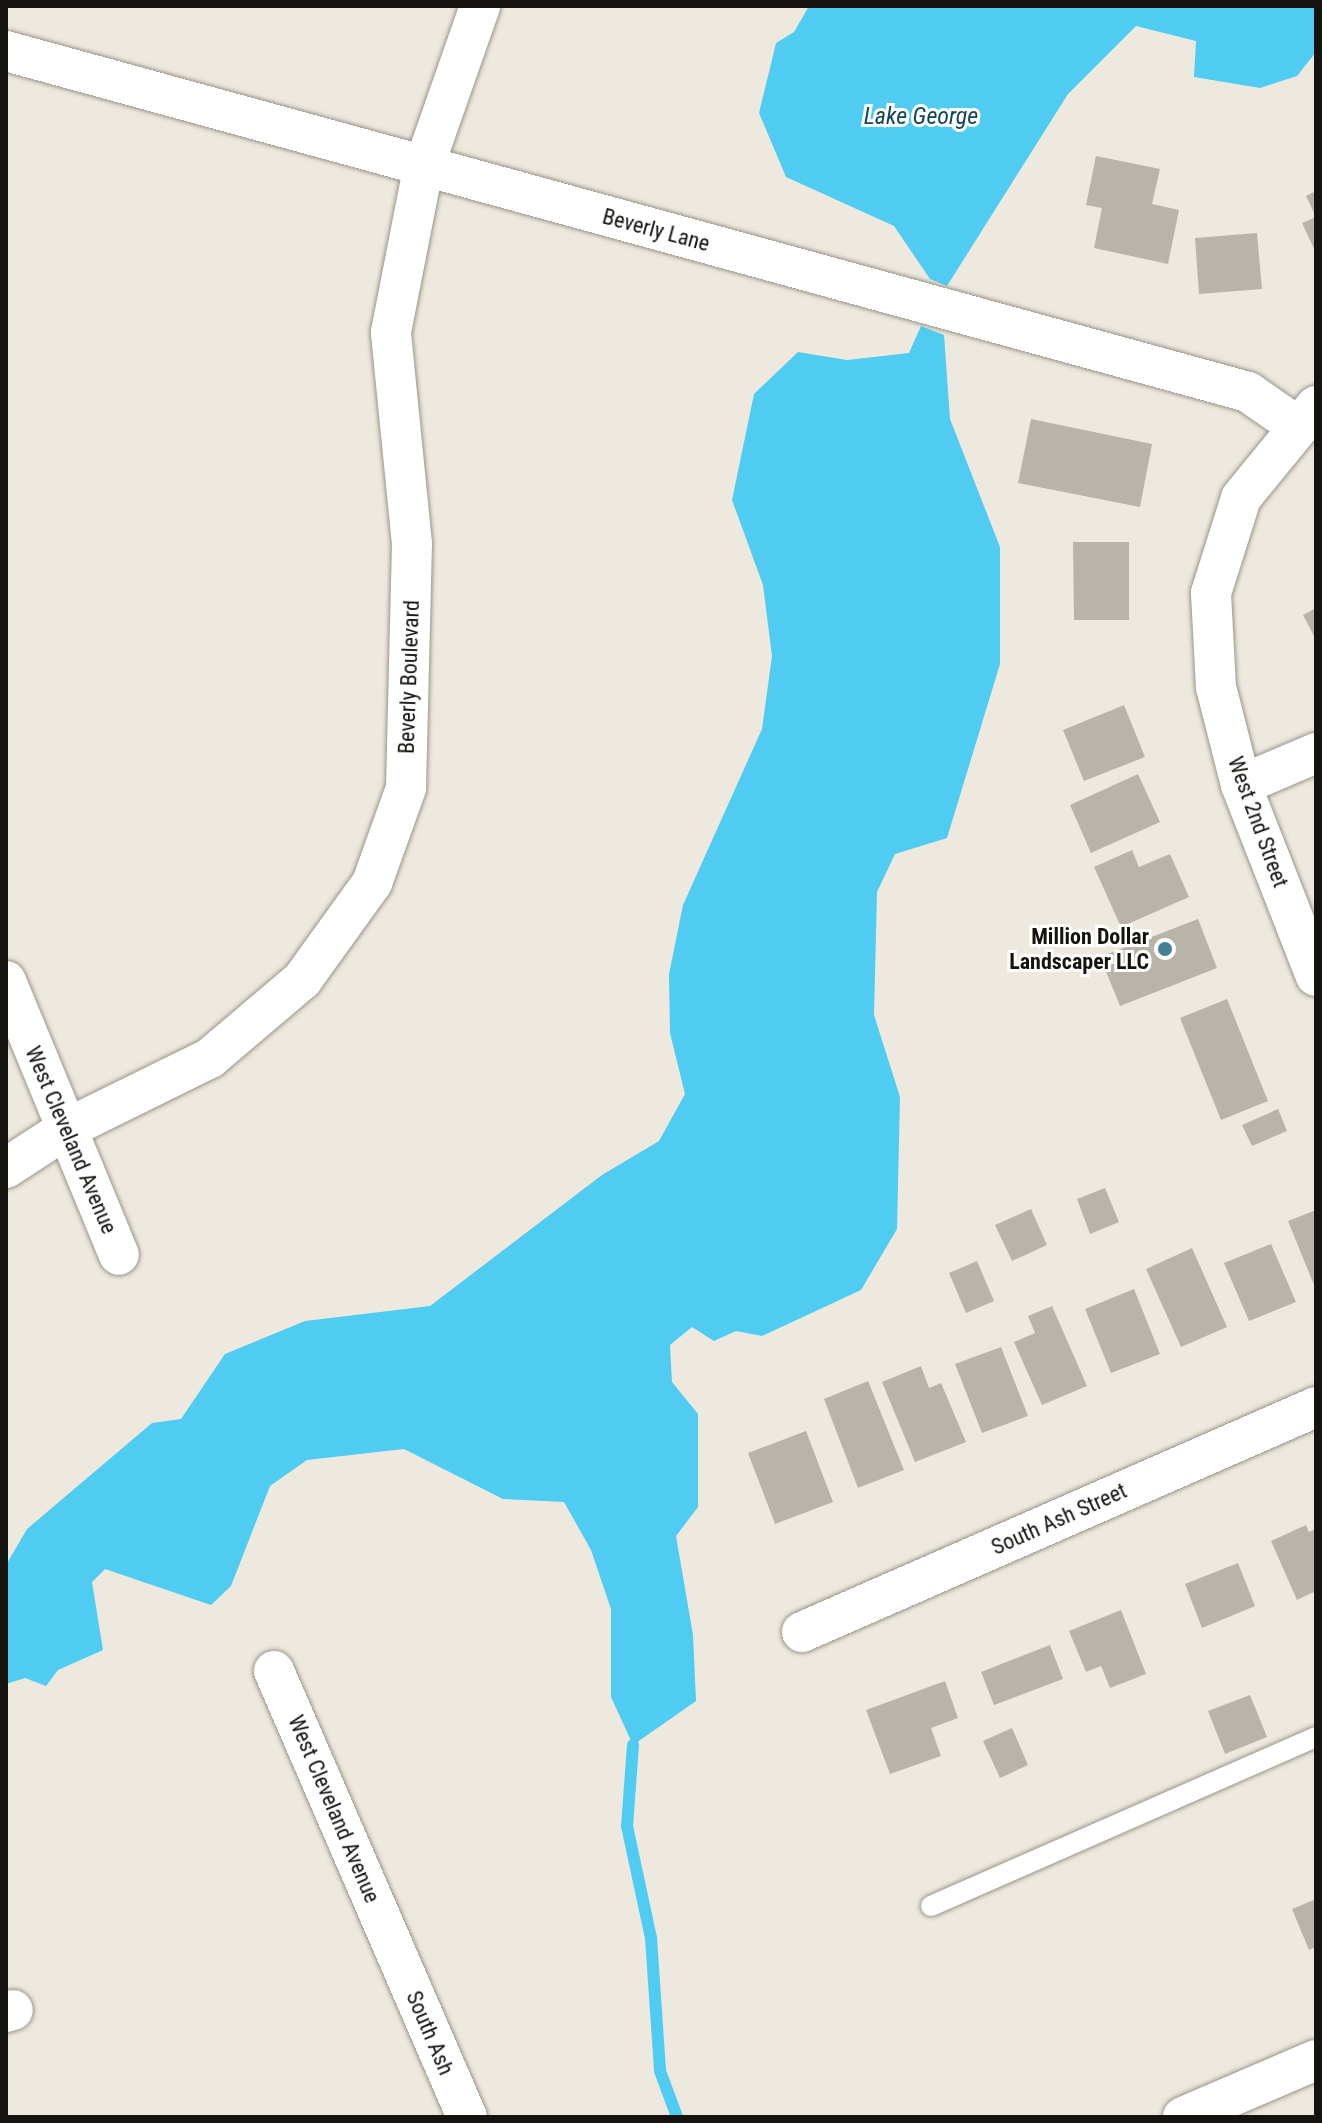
<!DOCTYPE html>
<html>
<head>
<meta charset="utf-8">
<style>
	body { margin:0 }
	#map { position:relative; width:1322px; height:2123px; overflow:hidden; background:#eee9de; font-family:"Roboto Condensed",sans-serif }
	div>[style] { position:absolute }
	[style*='--x'] { left:calc(var(--x)*1px); top:calc(var(--y)*1px); width:calc(var(--w)*1px); rotate:calc(var(--a)*1deg) }
	.water>* { inset:0; background:#50cbf1 }
	.stream>* { height:12px; margin:-6px; padding:0 6px; transform-origin:6px; border-radius:6px; background:#50cbf1 }
	.building>* { inset:0; background:#b9b4a9 }
	.roads { filter:drop-shadow(0 0 2px #99948a) drop-shadow(0 0 2px #99948a) }
	.service>* { height:20px; margin:-10px; padding:0 10px; transform-origin:10px; border-radius:10px; background:#fff }
	.minor>* { height:40px; margin:-20px; padding:0 20px; transform-origin:20px; border-radius:20px; background:#fff }
	.dots>* { width:22px; height:22px; translate:-50% -50%; box-sizing:border-box; border:4px solid #fff; border-radius:50% }
	span { translate:-50% -50%; white-space:nowrap; text-align:center; line-height:1.15; -webkit-text-stroke:6px #fff; paint-order:stroke }
	.street-label { font-size:22px; color:#14130f }
	.poi-label { font-size:22px; color:#14130f; font-weight:700 }
	.right { translate:-100% -50%; text-align:right }
	.water-label { font-size:24px; color:#114757; font-style:italic }
	.frame { position:absolute; inset:0; border:8px solid #14130f; pointer-events:none }
</style>
</head>
<body>
<div id="map">
	<div class="water">
		<i style="clip-path:polygon(809px 6px,1316px 6px,1316px 52px,1297px 76px,1260px 88px,1194px 77px,1196px 41px,1136px 26px,1068px 94px,947px 286px,930px 279px,894px 226px,786px 177px,759px 113px,776px 43px,794px 32px)"></i>
		<i style="clip-path:polygon(921px 326px,944px 335px,950px 419px,1000px 547px,1000px 664px,947px 838px,895px 854px,877px 892px,874px 1015px,900px 1097px,897px 1229px,861px 1290px,762px 1336px,736px 1331px,714px 1341px,692px 1327px,670px 1345px,672px 1382px,698px 1414px,698px 1507px,676px 1536px,693px 1635px,696px 1701px,633px 1745px,611px 1697px,611px 1609px,591px 1550px,564px 1502px,503px 1499px,404px 1449px,307px 1460px,270px 1486px,231px 1586px,211px 1605px,105px 1569px,92px 1582px,103px 1650px,58px 1670px,46px 1686px,25px 1678px,6px 1684px,6px 1565px,27px 1529px,152px 1423px,181px 1419px,225px 1354px,305px 1321px,430px 1306px,602px 1175px,659px 1141px,685px 1094px,670px 1033px,669px 974px,683px 905px,762px 729px,772px 656px,763px 585px,732px 500px,754px 394px,798px 352px,847px 360px,909px 353px)"></i>
	</div>
	<div class="stream">
		<i style="--x:633;--y:1745;--w:81;--a:94.2"></i>
		<i style="--x:627;--y:1826;--w:115;--a:77.9"></i>
		<i style="--x:651;--y:1938;--w:133;--a:86.1"></i>
		<i style="--x:660;--y:2071;--w:49;--a:69.7"></i>
	</div>
	<div class="building">
		<i style="clip-path:polygon(1096px 156px,1160px 169px,1152px 204px,1179px 210px,1168px 264px,1094px 248px,1102px 208px,1086px 205px)"></i>
		<i style="clip-path:polygon(1316px 191px,1316px 253px,1302px 223px,1316px 217px,1306px 196px)"></i>
		<i style="clip-path:polygon(1257px 233px,1262px 289px,1199px 294px,1195px 238px)"></i>
		<i style="clip-path:polygon(1031px 419px,1152px 444px,1140px 507px,1018px 483px)"></i>
		<i style="clip-path:polygon(1073px 542px,1129px 542px,1129px 620px,1074px 620px)"></i>
		<i style="clip-path:polygon(1316px 608px,1316px 640px,1303px 615px)"></i>
		<i style="clip-path:polygon(1124px 705px,1145px 757px,1084px 781px,1063px 730px)"></i>
		<i style="clip-path:polygon(1138px 774px,1160px 822px,1091px 853px,1070px 805px)"></i>
		<i style="clip-path:polygon(1132px 850px,1139px 867px,1170px 854px,1189px 897px,1121px 927px,1094px 867px)"></i>
		<i style="clip-path:polygon(1198px 919px,1217px 968px,1120px 1006px,1100px 957px)"></i>
		<i style="clip-path:polygon(1227px 999px,1268px 1101px,1221px 1120px,1180px 1018px)"></i>
		<i style="clip-path:polygon(1278px 1109px,1287px 1131px,1252px 1146px,1242px 1125px)"></i>
		<i style="clip-path:polygon(1105px 1188px,1119px 1222px,1090px 1234px,1077px 1199px)"></i>
		<i style="clip-path:polygon(1031px 1209px,1047px 1245px,1012px 1261px,995px 1225px)"></i>
		<i style="clip-path:polygon(1316px 1210px,1316px 1290px,1288px 1221px)"></i>
		<i style="clip-path:polygon(1271px 1244px,1296px 1302px,1249px 1321px,1224px 1263px)"></i>
		<i style="clip-path:polygon(1192px 1248px,1227px 1327px,1181px 1347px,1146px 1269px)"></i>
		<i style="clip-path:polygon(977px 1261px,994px 1301px,966px 1313px,949px 1273px)"></i>
		<i style="clip-path:polygon(1134px 1289px,1160px 1354px,1111px 1373px,1085px 1309px)"></i>
		<i style="clip-path:polygon(1052px 1306px,1087px 1386px,1042px 1405px,1014px 1342px,1035px 1333px,1028px 1316px)"></i>
		<i style="clip-path:polygon(1001px 1347px,1028px 1416px,982px 1433px,955px 1364px)"></i>
		<i style="clip-path:polygon(921px 1366px,929px 1388px,941px 1383px,966px 1442px,915px 1462px,882px 1382px)"></i>
		<i style="clip-path:polygon(868px 1381px,904px 1470px,858px 1488px,824px 1399px)"></i>
		<i style="clip-path:polygon(806px 1431px,833px 1502px,775px 1524px,748px 1453px)"></i>
		<i style="clip-path:polygon(1306px 1525px,1309px 1532px,1316px 1529px,1316px 1591px,1297px 1600px,1271px 1541px)"></i>
		<i style="clip-path:polygon(1238px 1563px,1255px 1606px,1202px 1628px,1185px 1584px)"></i>
		<i style="clip-path:polygon(1121px 1610px,1146px 1674px,1110px 1688px,1101px 1666px,1086px 1672px,1069px 1631px)"></i>
		<i style="clip-path:polygon(1050px 1645px,1063px 1679px,994px 1705px,981px 1672px)"></i>
		<i style="clip-path:polygon(945px 1681px,958px 1718px,931px 1728px,941px 1756px,890px 1774px,866px 1710px)"></i>
		<i style="clip-path:polygon(1250px 1695px,1267px 1737px,1225px 1754px,1208px 1711px)"></i>
		<i style="clip-path:polygon(1012px 1728px,1028px 1765px,1000px 1778px,983px 1741px)"></i>
		<i style="clip-path:polygon(1316px 1899px,1316px 1947px,1309px 1950px,1292px 1909px)"></i>
	</div>
	<div class="roads">
		<div class="service">
			<i style="--x:931;--y:1906;--w:420;--a:-23.7"></i>
		</div>
		<div class="minor">
			<i style="--x:6;--y:51;--w:1288;--a:15.35"></i>
			<i style="--x:1248;--y:392;--w:60;--a:34.8"></i>
			<i style="--x:1316;--y:406;--w:119;--a:129.2"></i>
			<i style="--x:1241;--y:498;--w:100;--a:107.5"></i>
			<i style="--x:1211;--y:593;--w:94;--a:87"></i>
			<i style="--x:1216;--y:687;--w:101;--a:75.7"></i>
			<i style="--x:1241;--y:785;--w:205;--a:68.6"></i>
			<i style="--x:1241;--y:785;--w:82;--a:-23.1"></i>
			<i style="--x:6;--y:981;--w:296;--a:67.6"></i>
			<i style="--x:6;--y:1168;--w:72;--a:-33"></i>
			<i style="--x:66;--y:1129;--w:161;--a:-26.2"></i>
			<i style="--x:210;--y:1058;--w:121;--a:-40.3"></i>
			<i style="--x:302;--y:980;--w:120;--a:-54.2"></i>
			<i style="--x:372;--y:883;--w:101;--a:-70.3"></i>
			<i style="--x:406;--y:788;--w:244;--a:-88.6"></i>
			<i style="--x:412;--y:544;--w:213;--a:-95.7"></i>
			<i style="--x:391;--y:332;--w:166;--a:-78.9"></i>
			<i style="--x:423;--y:169;--w:173;--a:-70.7"></i>
			<i style="--x:802;--y:1632;--w:561;--a:-23.64"></i>
			<i style="--x:274;--y:1671;--w:486;--a:66.6"></i>
			<i style="--x:6;--y:2012;--w:7;--a:-16"></i>
			<i style="--x:1183;--y:2117;--w:145;--a:-23.2"></i>
		</div>
	</div>
	<div class="dots">
		<i style="left:1165px;top:949px;background:#428196"></i>
	</div>
	<div class="street-label">
		<span style="left:656px;top:230px;rotate:15deg">Beverly Lane</span>
		<span style="left:409px;top:677px;rotate:-88deg">Beverly Boulevard</span>
		<span style="left:1258px;top:822px;rotate:70deg">West 2nd Street</span>
		<span style="left:71px;top:1140px;rotate:67deg">West Cleveland Avenue</span>
		<span style="left:1059px;top:1519px;rotate:-24deg">South Ash Street</span>
		<span style="left:334px;top:1809px;rotate:67deg">West Cleveland Avenue</span>
		<span style="left:430px;top:2033px;rotate:67deg">South Ash</span>
	</div>
	<div class="poi-label">
		<span class="right" style="left:1149px;top:949px">Million Dollar<br>Landscaper LLC</span>
	</div>
	<div class="water-label">
		<span style="left:921px;top:117px">Lake George</span>
	</div>
	<div class="frame"></div>
</div>
</body>
</html>
